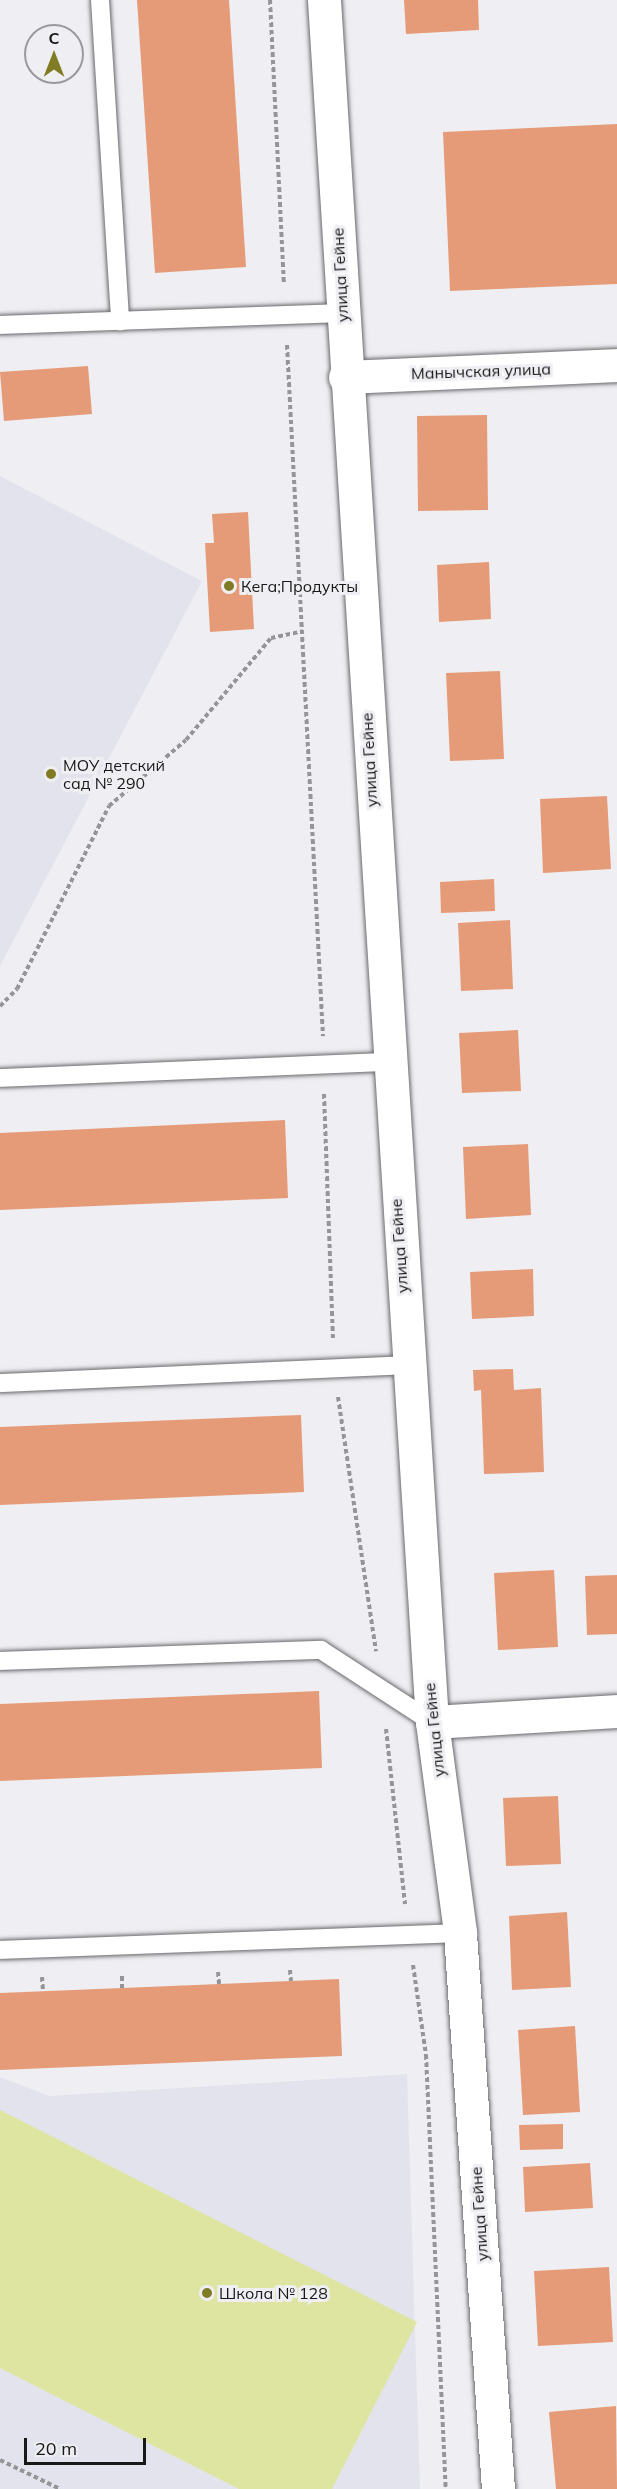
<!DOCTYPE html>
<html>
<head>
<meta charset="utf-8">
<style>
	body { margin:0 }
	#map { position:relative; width:617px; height:2489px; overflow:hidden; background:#efeff3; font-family:Mulish,sans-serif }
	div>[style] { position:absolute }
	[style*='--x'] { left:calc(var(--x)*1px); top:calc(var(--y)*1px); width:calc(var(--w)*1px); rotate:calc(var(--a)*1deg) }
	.built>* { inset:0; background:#e3e3ee }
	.green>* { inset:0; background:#dee5a0 }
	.building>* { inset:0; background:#e69b78 }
	.path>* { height:4px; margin-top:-2px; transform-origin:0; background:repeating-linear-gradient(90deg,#959598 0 4.5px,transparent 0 7.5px) }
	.roads { filter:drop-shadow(0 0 2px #6a6a6e) drop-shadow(0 0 2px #6a6a6e) }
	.lane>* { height:18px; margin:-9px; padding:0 9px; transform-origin:9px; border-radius:9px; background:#fff }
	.street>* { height:33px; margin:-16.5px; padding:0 16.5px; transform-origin:16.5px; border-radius:16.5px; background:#fff }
	.dots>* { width:16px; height:16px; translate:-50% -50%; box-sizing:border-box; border:3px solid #efeff3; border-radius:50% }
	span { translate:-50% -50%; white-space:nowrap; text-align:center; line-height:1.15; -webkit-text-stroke:6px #efeff3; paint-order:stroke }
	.street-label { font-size:16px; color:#181819 }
	.poi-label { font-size:16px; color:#181819 }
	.left { translate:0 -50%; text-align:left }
	.north { position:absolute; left:24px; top:24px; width:60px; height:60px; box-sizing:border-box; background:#efeff3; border:2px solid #99999c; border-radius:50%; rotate:0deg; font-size:16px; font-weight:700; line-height:24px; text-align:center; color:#181819 }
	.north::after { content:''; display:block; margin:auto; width:21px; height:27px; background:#7f7c23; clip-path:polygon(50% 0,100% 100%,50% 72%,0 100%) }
	.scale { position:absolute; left:24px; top:2438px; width:122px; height:27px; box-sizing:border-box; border:3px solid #181819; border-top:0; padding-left:8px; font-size:18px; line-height:21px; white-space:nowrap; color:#181819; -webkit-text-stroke:4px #efeff3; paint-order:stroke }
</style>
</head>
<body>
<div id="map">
	<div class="built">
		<i style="clip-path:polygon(0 476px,202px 581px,0 966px)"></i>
		<i style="clip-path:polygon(407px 2074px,420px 2489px,0 2489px,0 2077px,49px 2096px)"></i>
	</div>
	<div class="green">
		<i style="clip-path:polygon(0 2110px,417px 2322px,332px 2489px,239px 2489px,0 2368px)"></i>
	</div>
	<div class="building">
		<i style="clip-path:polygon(137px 0,229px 0,246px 267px,155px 273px)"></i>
		<i style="clip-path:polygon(404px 0,478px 0,479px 30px,406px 34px)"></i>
		<i style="clip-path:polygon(617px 124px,617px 284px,450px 291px,443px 132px)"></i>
		<i style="clip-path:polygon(88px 366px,92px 414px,4px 421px,0 372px)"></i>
		<i style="clip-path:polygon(487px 415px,488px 510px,418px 511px,417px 416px)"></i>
		<i style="clip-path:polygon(248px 512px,254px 629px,210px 632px,205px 543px,214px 543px,212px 514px)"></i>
		<i style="clip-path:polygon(489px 562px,491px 619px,439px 622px,437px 565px)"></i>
		<i style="clip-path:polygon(500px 671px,504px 759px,450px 761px,446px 673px)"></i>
		<i style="clip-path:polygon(607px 796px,611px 869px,543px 873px,540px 799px)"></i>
		<i style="clip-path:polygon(494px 879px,495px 911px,441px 913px,440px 882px)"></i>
		<i style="clip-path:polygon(510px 920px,513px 989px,461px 991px,458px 923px)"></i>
		<i style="clip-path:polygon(518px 1030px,521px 1091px,462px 1093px,459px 1033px)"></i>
		<i style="clip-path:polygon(285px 1120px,288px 1198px,0 1210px,0 1133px)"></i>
		<i style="clip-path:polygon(528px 1144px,531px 1215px,466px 1219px,463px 1147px)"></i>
		<i style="clip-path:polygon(533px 1269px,534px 1316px,472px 1319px,470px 1272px)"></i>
		<i style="clip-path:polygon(513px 1369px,514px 1390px,541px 1388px,544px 1472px,484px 1474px,481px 1390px,474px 1391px,473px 1370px)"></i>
		<i style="clip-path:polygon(301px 1415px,304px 1492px,0 1505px,0 1427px)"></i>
		<i style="clip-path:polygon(554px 1570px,558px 1647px,498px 1650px,494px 1573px)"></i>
		<i style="clip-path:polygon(617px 1575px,617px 1634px,587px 1635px,585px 1576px)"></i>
		<i style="clip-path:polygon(319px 1691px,322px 1768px,0 1781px,0 1704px)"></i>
		<i style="clip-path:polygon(558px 1796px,561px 1864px,506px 1866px,503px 1798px)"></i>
		<i style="clip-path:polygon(567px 1912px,571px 1987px,512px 1990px,509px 1916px)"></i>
		<i style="clip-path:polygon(339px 1979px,342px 2056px,0 2070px,0 1993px)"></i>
		<i style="clip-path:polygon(575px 2026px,580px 2112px,523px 2115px,518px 2030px)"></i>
		<i style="clip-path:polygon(563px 2124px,563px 2149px,520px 2150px,519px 2125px)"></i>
		<i style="clip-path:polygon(590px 2163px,593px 2208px,525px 2212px,523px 2167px)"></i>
		<i style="clip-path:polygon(609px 2267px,613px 2342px,538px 2346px,534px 2271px)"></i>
		<i style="clip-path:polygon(616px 2406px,617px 2489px,556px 2489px,549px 2412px)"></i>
	</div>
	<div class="path">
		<i style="--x:270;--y:0;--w:284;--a:87.2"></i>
		<i style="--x:287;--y:345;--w:692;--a:87.02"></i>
		<i style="--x:0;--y:1006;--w:24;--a:-45"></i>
		<i style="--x:17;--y:989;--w:205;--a:-63.3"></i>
		<i style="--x:109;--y:806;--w:101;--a:-40.6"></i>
		<i style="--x:186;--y:740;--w:133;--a:-50.2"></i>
		<i style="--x:271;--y:638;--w:33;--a:-12"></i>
		<i style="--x:324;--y:1094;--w:245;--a:87.9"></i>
		<i style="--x:338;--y:1397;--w:257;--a:81.5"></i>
		<i style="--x:386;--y:1729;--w:176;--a:83.8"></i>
		<i style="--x:413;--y:1965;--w:91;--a:81.8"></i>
		<i style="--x:426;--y:2055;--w:434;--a:87.4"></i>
		<i style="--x:290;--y:1970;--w:11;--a:85"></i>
		<i style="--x:218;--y:1972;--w:12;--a:85"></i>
		<i style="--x:122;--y:1976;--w:12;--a:90"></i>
		<i style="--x:42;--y:1977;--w:14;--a:86"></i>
		<i style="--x:0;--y:2460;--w:67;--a:25.8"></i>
	</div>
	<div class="roads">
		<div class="lane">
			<i style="--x:100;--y:0;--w:322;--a:86.4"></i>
			<i style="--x:0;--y:325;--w:342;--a:-2"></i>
			<i style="--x:0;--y:1078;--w:387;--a:-2.4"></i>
			<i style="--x:0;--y:1383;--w:407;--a:-2.5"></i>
			<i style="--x:0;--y:1661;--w:321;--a:-2"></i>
			<i style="--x:321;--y:1650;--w:132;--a:33"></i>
			<i style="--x:0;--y:1950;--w:460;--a:-2.1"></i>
		</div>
		<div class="street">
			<i style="--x:324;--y:0;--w:1725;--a:86.41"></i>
			<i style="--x:432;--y:1722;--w:213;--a:82.4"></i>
			<i style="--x:460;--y:1933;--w:557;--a:86.09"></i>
			<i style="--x:345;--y:377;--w:272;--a:-2.5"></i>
			<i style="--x:432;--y:1722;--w:185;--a:-3.4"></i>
		</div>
	</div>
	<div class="dots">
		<i style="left:229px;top:586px;background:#7f7c23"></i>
		<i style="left:51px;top:774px;background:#7f7c23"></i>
		<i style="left:207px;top:2293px;background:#7f7c23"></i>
	</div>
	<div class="street-label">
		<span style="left:340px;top:275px;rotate:-93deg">улица Гейне</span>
		<span style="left:481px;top:371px;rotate:-2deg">Манычская улица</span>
		<span style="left:369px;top:760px;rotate:-93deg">улица Гейне</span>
		<span style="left:399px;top:1246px;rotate:-94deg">улица Гейне</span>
		<span style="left:434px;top:1730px;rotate:-96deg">улица Гейне</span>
		<span style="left:479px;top:2214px;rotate:-94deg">улица Гейне</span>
	</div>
	<div class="poi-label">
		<span class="left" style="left:241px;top:586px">Кега;Продукты</span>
		<span class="left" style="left:63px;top:774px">МОУ детский<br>сад № 290</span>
		<span class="left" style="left:219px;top:2293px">Школа № 128</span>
	</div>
	<div class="north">С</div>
	<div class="scale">20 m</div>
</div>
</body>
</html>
